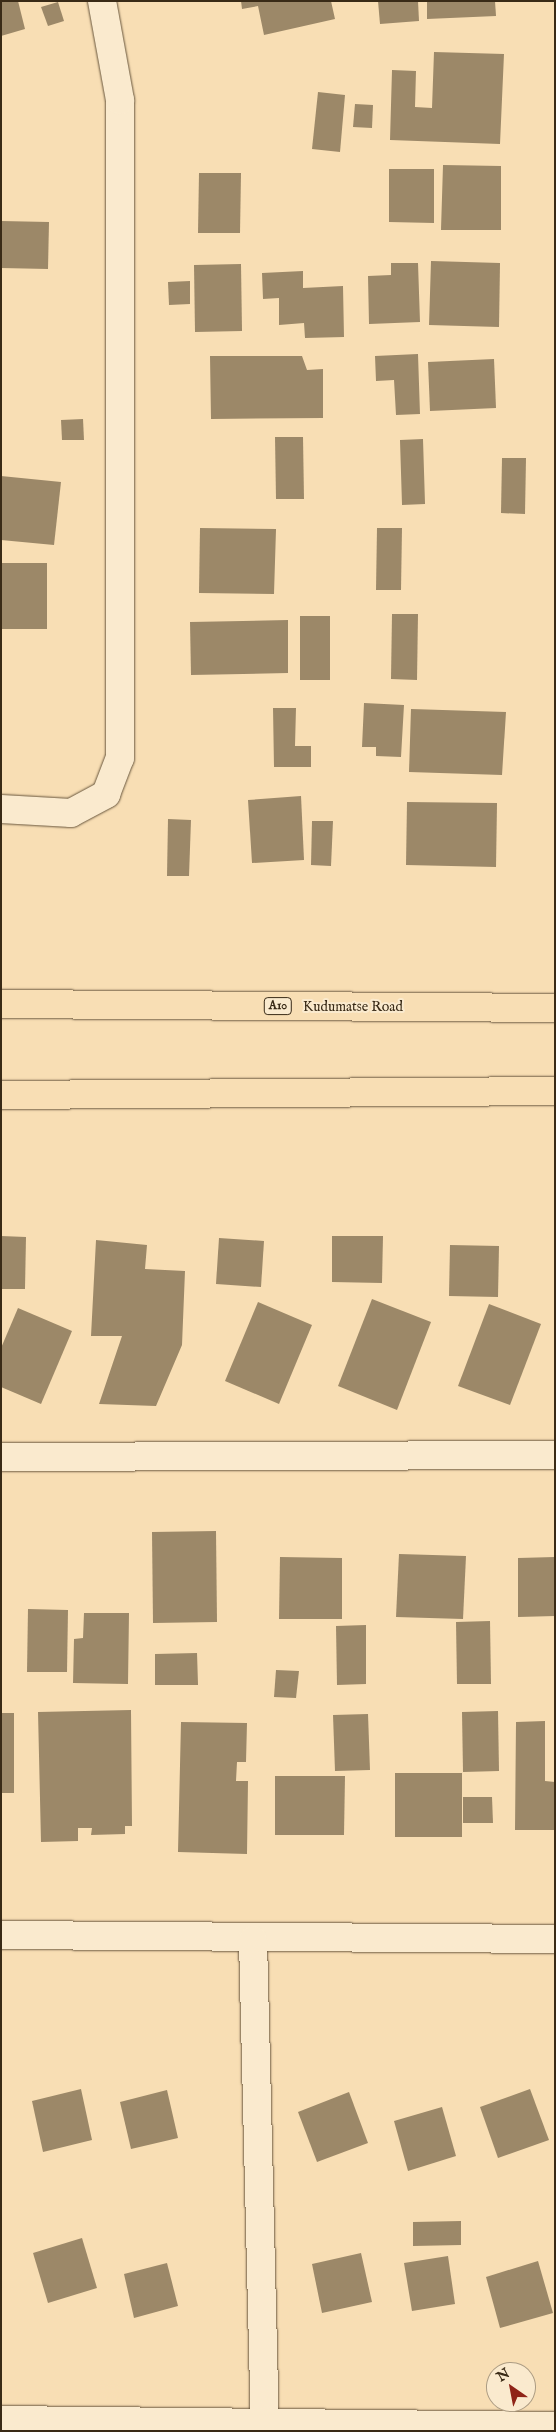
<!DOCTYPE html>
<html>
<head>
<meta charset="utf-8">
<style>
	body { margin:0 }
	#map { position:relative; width:556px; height:2432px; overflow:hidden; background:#f8deb4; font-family:"IM FELL English",serif }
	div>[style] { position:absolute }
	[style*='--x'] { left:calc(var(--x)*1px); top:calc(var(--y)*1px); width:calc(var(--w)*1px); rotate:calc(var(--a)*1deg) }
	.building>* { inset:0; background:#9c8868 }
	.roads { filter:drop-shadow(0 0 1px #69573e) drop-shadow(0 0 1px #69573e) }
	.minor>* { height:28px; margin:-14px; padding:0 14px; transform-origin:14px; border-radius:14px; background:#faeace }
	.major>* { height:28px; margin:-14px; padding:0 14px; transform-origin:14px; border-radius:14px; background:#f8deb4 }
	span { translate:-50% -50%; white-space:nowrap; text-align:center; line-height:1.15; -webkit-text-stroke:4px #faeace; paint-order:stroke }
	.shield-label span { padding:1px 4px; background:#faeace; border:1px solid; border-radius:4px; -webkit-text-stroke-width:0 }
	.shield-label { font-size:12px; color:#392a16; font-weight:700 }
	.street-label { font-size:14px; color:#392a16 }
	.frame { position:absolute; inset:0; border:2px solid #392a16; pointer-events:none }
	.north { position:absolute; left:486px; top:2362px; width:50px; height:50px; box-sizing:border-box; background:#faeace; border:1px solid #ad9d84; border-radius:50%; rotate:327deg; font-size:14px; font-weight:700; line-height:20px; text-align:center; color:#392a16 }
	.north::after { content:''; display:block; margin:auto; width:18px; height:22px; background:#8f2418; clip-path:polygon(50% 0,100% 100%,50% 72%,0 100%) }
</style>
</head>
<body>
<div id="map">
	<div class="building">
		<i style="clip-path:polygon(1px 1px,18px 1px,25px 29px,1px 36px)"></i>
		<i style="clip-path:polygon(241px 1px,331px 1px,335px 19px,264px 35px,258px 6px,242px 9px)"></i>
		<i style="clip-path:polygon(378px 1px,418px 1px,419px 21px,380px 24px)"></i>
		<i style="clip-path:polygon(427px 1px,495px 1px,496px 16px,427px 19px)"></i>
		<i style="clip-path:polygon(58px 2px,64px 21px,48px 26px,41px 7px)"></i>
		<i style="clip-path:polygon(434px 52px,504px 54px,500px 144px,390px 140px,392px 70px,416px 71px,415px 107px,432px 108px)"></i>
		<i style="clip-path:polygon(318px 92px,345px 95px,340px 152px,312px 149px)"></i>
		<i style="clip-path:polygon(355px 104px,373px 105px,372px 128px,353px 127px)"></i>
		<i style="clip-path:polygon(443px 165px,501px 166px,501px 230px,441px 230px)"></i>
		<i style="clip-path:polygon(389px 169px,434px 169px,434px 223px,389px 222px)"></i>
		<i style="clip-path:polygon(199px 173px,241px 173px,240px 233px,198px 233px)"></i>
		<i style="clip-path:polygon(1px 221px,49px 222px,48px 269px,1px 268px)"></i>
		<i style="clip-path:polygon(431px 261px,500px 263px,499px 327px,429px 325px)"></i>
		<i style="clip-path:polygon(391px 263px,418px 263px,420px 322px,369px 324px,368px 276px,391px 275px)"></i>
		<i style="clip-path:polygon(241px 264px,242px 331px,195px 332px,194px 265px)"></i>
		<i style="clip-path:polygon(303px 271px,303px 288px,343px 286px,344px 337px,305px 338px,304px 323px,279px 325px,279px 298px,263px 299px,262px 273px)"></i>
		<i style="clip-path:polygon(190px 281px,190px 304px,169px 305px,168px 282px)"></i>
		<i style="clip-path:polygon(418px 354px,420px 414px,396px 415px,394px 380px,376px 381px,375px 356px)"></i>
		<i style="clip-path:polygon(210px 356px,302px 356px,307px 370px,323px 369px,323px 418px,211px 419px)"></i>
		<i style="clip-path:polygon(494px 359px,496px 408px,430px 411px,428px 362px)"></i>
		<i style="clip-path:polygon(83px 419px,84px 440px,62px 440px,61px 420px)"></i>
		<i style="clip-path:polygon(275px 437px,303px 437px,304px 499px,276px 499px)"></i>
		<i style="clip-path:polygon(423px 439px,425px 504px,402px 505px,400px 440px)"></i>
		<i style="clip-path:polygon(502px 458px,526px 458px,525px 514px,501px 513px)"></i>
		<i style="clip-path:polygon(1px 476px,61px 482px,54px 545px,1px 540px)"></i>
		<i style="clip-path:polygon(200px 528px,276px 529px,274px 594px,199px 593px)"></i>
		<i style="clip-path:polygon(377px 528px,402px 528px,401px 590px,376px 590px)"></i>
		<i style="clip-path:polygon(1px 563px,47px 563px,47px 629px,1px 629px)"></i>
		<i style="clip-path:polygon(392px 614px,418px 614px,417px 680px,391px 679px)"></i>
		<i style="clip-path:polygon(300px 616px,330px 616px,330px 680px,300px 680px)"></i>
		<i style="clip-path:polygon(288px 620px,288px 673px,191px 675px,190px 622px)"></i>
		<i style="clip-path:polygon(364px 703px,404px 705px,401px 757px,376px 756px,376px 747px,362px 747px)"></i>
		<i style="clip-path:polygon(273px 708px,296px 708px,295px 746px,311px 746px,311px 767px,274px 767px)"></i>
		<i style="clip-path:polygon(411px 709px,506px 712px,502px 775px,409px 772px)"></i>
		<i style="clip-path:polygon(301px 796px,304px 860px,252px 863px,248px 800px)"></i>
		<i style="clip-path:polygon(407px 802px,497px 803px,496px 867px,406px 865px)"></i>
		<i style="clip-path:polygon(168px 819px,191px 820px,189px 876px,167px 876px)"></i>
		<i style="clip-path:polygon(312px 821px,333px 821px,331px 866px,311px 865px)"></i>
		<i style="clip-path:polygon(1px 1236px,26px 1237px,25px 1289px,1px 1289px)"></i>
		<i style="clip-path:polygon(332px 1236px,383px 1236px,382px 1283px,332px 1282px)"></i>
		<i style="clip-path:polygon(219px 1238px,264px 1241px,261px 1287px,216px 1284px)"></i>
		<i style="clip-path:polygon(96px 1240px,147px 1245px,145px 1269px,185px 1271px,182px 1345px,156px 1406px,99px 1404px,122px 1336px,91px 1336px)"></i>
		<i style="clip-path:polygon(450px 1245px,499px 1246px,498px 1297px,449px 1296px)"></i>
		<i style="clip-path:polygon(372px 1299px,431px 1322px,397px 1410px,338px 1386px)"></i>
		<i style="clip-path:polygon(258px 1302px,312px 1325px,279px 1404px,225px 1381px)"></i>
		<i style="clip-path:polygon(489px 1304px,541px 1324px,510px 1405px,458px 1386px)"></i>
		<i style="clip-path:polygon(18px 1308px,72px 1331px,41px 1404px,1px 1387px,1px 1348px)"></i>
		<i style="clip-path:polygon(216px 1531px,217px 1622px,153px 1623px,152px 1532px)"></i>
		<i style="clip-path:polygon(399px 1554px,466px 1556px,463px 1619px,396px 1617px)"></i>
		<i style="clip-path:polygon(280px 1557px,342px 1558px,342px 1619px,279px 1619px)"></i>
		<i style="clip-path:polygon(555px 1557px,555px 1616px,518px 1617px,518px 1558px)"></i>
		<i style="clip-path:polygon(28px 1609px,68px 1610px,67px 1672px,27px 1672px)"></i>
		<i style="clip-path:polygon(84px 1613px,129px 1613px,128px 1684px,73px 1683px,74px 1639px,83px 1638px)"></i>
		<i style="clip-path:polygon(490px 1621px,491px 1684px,457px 1684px,456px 1622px)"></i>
		<i style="clip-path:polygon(366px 1625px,366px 1684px,337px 1685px,336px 1626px)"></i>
		<i style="clip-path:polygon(197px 1653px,198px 1685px,155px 1685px,155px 1654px)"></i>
		<i style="clip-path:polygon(276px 1670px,299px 1671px,296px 1698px,274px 1697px)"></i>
		<i style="clip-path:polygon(131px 1710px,132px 1826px,125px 1826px,125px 1834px,91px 1835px,92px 1828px,78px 1828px,78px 1841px,41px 1842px,38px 1712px)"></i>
		<i style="clip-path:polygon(498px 1711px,499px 1771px,463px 1772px,462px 1712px)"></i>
		<i style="clip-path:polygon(1px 1713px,14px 1713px,14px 1793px,1px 1793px)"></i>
		<i style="clip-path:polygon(368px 1714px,370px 1770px,335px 1771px,333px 1715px)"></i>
		<i style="clip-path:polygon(545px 1721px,545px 1781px,555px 1782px,555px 1830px,515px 1830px,516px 1722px)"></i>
		<i style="clip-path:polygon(181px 1722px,247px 1723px,246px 1762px,237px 1762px,236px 1781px,248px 1781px,247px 1854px,178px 1852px)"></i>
		<i style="clip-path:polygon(395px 1773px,462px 1773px,462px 1837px,395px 1837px)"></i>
		<i style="clip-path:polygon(275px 1776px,345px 1776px,344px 1835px,275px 1835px)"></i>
		<i style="clip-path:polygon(463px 1797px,492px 1797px,493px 1823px,463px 1823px)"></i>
		<i style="clip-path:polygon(81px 2089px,92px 2140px,43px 2152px,32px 2101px)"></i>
		<i style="clip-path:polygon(530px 2089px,549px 2140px,498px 2158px,480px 2107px)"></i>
		<i style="clip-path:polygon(167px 2090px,178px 2138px,131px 2149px,120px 2102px)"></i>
		<i style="clip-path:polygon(349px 2092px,368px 2143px,317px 2162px,298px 2112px)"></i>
		<i style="clip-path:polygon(442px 2107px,456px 2156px,408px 2171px,394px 2121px)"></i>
		<i style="clip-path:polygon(461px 2221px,461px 2245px,413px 2246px,413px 2222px)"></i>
		<i style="clip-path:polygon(82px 2238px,97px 2288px,48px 2303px,33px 2253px)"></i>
		<i style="clip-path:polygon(361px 2253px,372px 2302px,322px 2313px,312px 2264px)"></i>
		<i style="clip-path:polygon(448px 2256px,455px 2304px,412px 2311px,404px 2263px)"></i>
		<i style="clip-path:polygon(538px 2261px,553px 2313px,500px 2328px,486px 2277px)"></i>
		<i style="clip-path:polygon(167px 2263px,178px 2306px,134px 2318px,124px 2274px)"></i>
	</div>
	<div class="roads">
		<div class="minor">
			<i style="--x:1;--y:809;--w:70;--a:3.3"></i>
			<i style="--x:71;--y:813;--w:40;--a:-28"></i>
			<i style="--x:106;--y:794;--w:39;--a:-69"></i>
			<i style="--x:120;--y:758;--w:658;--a:-90"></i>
			<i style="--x:120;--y:100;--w:101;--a:-100.3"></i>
			<i style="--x:1;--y:1457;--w:554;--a:-0.21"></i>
			<i style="--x:1;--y:1935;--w:554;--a:0.41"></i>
			<i style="--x:253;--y:1940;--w:487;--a:88.6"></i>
			<i style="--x:1;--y:2420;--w:554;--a:0.62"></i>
		</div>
		<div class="major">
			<i style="--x:1;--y:1004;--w:554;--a:0.41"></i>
			<i style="--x:1;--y:1095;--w:554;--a:-0.41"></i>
		</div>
	</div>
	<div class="shield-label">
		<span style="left:278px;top:1006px">A10</span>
	</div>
	<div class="street-label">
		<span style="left:353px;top:1007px">Kudumatse Road</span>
	</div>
	<div class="frame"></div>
	<div class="north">N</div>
</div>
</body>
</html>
